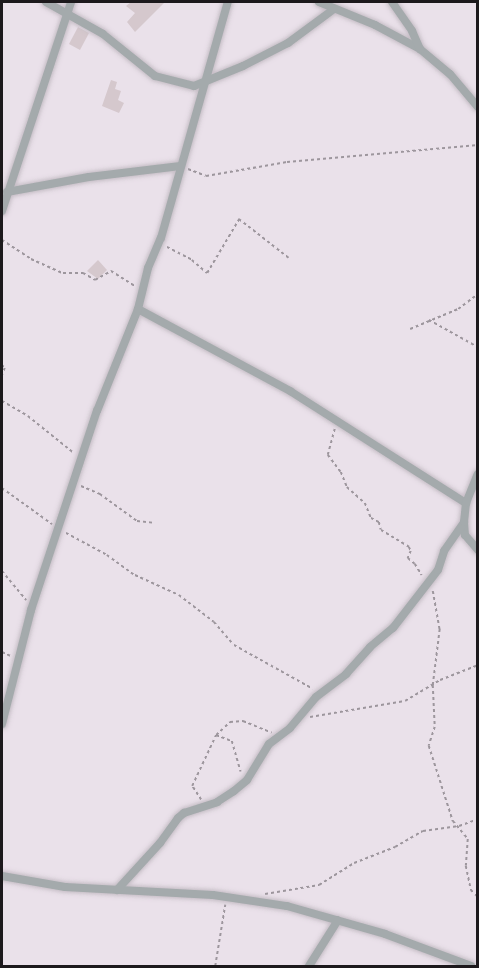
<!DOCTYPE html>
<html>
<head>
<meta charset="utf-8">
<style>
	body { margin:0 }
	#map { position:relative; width:479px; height:968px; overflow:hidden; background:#eae1ea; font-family:Georgia,serif }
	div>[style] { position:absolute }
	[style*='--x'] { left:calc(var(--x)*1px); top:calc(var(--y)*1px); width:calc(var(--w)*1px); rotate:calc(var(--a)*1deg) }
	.building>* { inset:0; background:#d5c8cd }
	.path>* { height:1.5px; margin-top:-0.75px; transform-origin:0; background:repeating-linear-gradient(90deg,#9d969d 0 3px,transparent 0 6px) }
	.roads { filter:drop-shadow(0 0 2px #c5bdc5) drop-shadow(0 0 2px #c5bdc5) }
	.minor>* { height:8px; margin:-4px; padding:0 4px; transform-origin:4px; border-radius:4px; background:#a4aaac }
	span { translate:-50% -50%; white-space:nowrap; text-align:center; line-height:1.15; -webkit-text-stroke:4.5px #fff; paint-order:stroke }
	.frame { position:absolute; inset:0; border:3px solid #1c191c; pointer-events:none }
</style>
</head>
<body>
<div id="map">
	<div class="building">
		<i style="clip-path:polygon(131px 2px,165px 2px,135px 32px,127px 22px,135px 13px,126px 6px)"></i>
		<i style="clip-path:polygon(78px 27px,89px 33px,80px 50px,69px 44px)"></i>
		<i style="clip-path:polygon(111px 80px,117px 82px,115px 89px,121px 91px,118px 100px,124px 103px,119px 113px,102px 106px)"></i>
		<i style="clip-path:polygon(98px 260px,107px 270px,98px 279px,87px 271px)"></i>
	</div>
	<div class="path">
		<i style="--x:188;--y:169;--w:19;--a:21"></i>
		<i style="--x:206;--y:176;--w:82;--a:-9.8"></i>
		<i style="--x:287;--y:162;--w:192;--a:-5.1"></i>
		<i style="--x:2;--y:240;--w:35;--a:33"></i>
		<i style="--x:31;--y:259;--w:35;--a:24"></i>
		<i style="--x:63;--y:273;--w:20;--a:0"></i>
		<i style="--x:83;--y:273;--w:14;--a:30"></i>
		<i style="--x:95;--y:280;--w:18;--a:-29"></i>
		<i style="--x:111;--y:271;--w:28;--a:32"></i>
		<i style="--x:167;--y:247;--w:28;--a:27"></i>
		<i style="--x:192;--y:260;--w:20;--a:41"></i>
		<i style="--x:207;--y:273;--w:63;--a:-59.3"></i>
		<i style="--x:239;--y:219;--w:63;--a:38"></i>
		<i style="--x:429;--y:320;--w:56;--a:28.9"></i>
		<i style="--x:410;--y:329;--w:52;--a:-22.6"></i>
		<i style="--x:458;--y:309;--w:25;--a:-37"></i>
		<i style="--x:2;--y:365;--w:4;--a:45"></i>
		<i style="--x:5;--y:368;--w:9;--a:111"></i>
		<i style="--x:2;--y:401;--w:30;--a:30"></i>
		<i style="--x:28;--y:416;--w:59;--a:38.8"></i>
		<i style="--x:335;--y:429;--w:27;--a:105"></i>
		<i style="--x:328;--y:455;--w:21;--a:53"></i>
		<i style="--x:341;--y:472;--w:16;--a:68"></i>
		<i style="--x:347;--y:487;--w:24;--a:42"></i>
		<i style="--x:365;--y:503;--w:16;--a:68"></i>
		<i style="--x:371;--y:518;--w:9;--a:27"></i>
		<i style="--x:379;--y:522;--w:8;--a:76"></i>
		<i style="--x:381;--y:530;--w:33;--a:31"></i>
		<i style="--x:409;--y:547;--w:4;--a:63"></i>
		<i style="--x:411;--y:551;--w:8;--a:113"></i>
		<i style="--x:408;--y:558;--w:9;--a:41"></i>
		<i style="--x:415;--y:564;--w:13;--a:58"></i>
		<i style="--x:81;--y:486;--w:21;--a:23"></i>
		<i style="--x:100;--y:494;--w:46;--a:36.1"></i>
		<i style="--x:137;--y:521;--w:18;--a:6"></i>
		<i style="--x:2;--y:488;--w:62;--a:35.8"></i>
		<i style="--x:66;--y:533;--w:47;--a:28.2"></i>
		<i style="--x:107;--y:555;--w:34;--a:36"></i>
		<i style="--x:135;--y:575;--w:48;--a:24.4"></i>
		<i style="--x:179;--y:595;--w:44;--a:37.6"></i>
		<i style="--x:214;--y:622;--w:30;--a:49"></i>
		<i style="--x:234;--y:645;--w:90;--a:29.1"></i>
		<i style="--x:2;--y:571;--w:38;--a:50"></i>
		<i style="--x:433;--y:591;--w:39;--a:80"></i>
		<i style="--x:440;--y:629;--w:56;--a:97.1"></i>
		<i style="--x:433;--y:685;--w:42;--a:87.3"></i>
		<i style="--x:435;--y:727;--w:20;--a:108"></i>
		<i style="--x:429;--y:746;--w:79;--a:72.3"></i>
		<i style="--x:453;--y:821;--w:23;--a:50"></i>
		<i style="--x:468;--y:839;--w:27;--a:94"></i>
		<i style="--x:466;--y:866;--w:25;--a:78"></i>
		<i style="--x:471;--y:890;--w:10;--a:45"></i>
		<i style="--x:2;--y:652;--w:10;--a:24"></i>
		<i style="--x:310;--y:717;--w:96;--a:-9.6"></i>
		<i style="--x:405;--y:701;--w:41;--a:-31"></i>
		<i style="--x:440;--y:680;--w:41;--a:-21.5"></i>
		<i style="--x:216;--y:735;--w:19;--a:-43"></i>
		<i style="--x:230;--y:722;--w:13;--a:-4"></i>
		<i style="--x:243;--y:721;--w:31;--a:22"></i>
		<i style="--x:201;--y:800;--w:17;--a:-123"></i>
		<i style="--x:192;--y:786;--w:56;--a:-64.8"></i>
		<i style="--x:216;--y:735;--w:17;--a:21"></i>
		<i style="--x:232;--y:741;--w:32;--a:74"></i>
		<i style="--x:265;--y:894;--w:55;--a:-9.5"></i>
		<i style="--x:319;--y:885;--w:41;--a:-32.2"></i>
		<i style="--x:354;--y:863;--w:44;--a:-21.3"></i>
		<i style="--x:395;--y:847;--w:32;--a:-30"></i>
		<i style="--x:423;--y:831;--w:36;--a:-8"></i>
		<i style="--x:459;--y:826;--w:20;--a:-20"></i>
		<i style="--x:215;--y:966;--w:62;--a:-80.7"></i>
	</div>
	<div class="roads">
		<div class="minor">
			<i style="--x:46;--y:2;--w:65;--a:29.3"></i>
			<i style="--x:103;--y:34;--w:67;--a:38.9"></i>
			<i style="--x:155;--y:76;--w:40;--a:14.4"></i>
			<i style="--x:194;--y:86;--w:53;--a:-22.2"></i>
			<i style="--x:243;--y:66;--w:51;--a:-27.1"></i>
			<i style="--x:288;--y:43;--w:57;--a:-36.5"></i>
			<i style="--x:319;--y:2;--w:61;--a:22.3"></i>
			<i style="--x:375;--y:25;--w:51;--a:28.1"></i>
			<i style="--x:420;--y:49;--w:39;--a:40"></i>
			<i style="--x:450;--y:74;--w:43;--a:49.7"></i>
			<i style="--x:392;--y:2;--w:35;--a:55"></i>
			<i style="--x:412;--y:31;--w:20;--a:66"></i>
			<i style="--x:7;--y:192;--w:83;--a:-10.4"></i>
			<i style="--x:89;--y:177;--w:92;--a:-6.9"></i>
			<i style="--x:2;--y:211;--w:220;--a:-71.7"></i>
			<i style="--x:138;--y:309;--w:173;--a:28.3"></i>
			<i style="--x:290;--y:391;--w:209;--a:32.5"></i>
			<i style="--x:464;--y:522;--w:13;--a:86"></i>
			<i style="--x:465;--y:535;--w:20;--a:49"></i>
			<i style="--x:2;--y:724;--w:118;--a:-75.7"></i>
			<i style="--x:31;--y:610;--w:210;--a:-71.7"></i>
			<i style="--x:97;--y:411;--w:110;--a:-68.1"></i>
			<i style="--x:138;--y:309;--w:42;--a:-76.3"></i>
			<i style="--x:148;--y:268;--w:33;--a:-67"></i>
			<i style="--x:161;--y:238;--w:245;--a:-74.2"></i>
			<i style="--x:2;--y:876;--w:64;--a:9.9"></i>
			<i style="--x:65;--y:887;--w:148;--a:3.1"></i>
			<i style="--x:213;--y:895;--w:75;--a:8.5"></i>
			<i style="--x:287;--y:906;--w:102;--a:15.9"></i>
			<i style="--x:385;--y:934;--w:92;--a:20.4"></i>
			<i style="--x:117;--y:890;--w:64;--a:-47.5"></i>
			<i style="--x:160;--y:843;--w:31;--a:-54"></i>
			<i style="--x:178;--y:818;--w:8;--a:-40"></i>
			<i style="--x:184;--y:813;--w:35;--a:-18"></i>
			<i style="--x:217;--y:802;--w:20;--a:-33"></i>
			<i style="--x:234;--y:791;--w:17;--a:-40"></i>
			<i style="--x:247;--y:780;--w:42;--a:-58.6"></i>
			<i style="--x:269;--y:744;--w:26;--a:-37"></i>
			<i style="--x:290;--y:728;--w:40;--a:-50"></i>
			<i style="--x:316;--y:697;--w:38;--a:-37"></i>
			<i style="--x:346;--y:674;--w:36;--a:-48"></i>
			<i style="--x:370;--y:647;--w:30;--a:-40"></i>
			<i style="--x:393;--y:628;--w:73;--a:-52.2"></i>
			<i style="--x:438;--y:570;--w:20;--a:-72"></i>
			<i style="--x:444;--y:551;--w:35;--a:-55"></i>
			<i style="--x:464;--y:522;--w:19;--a:-84"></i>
			<i style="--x:466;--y:503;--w:31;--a:-68"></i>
			<i style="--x:309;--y:966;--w:54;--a:-57.8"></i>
		</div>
	</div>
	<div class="frame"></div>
</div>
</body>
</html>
